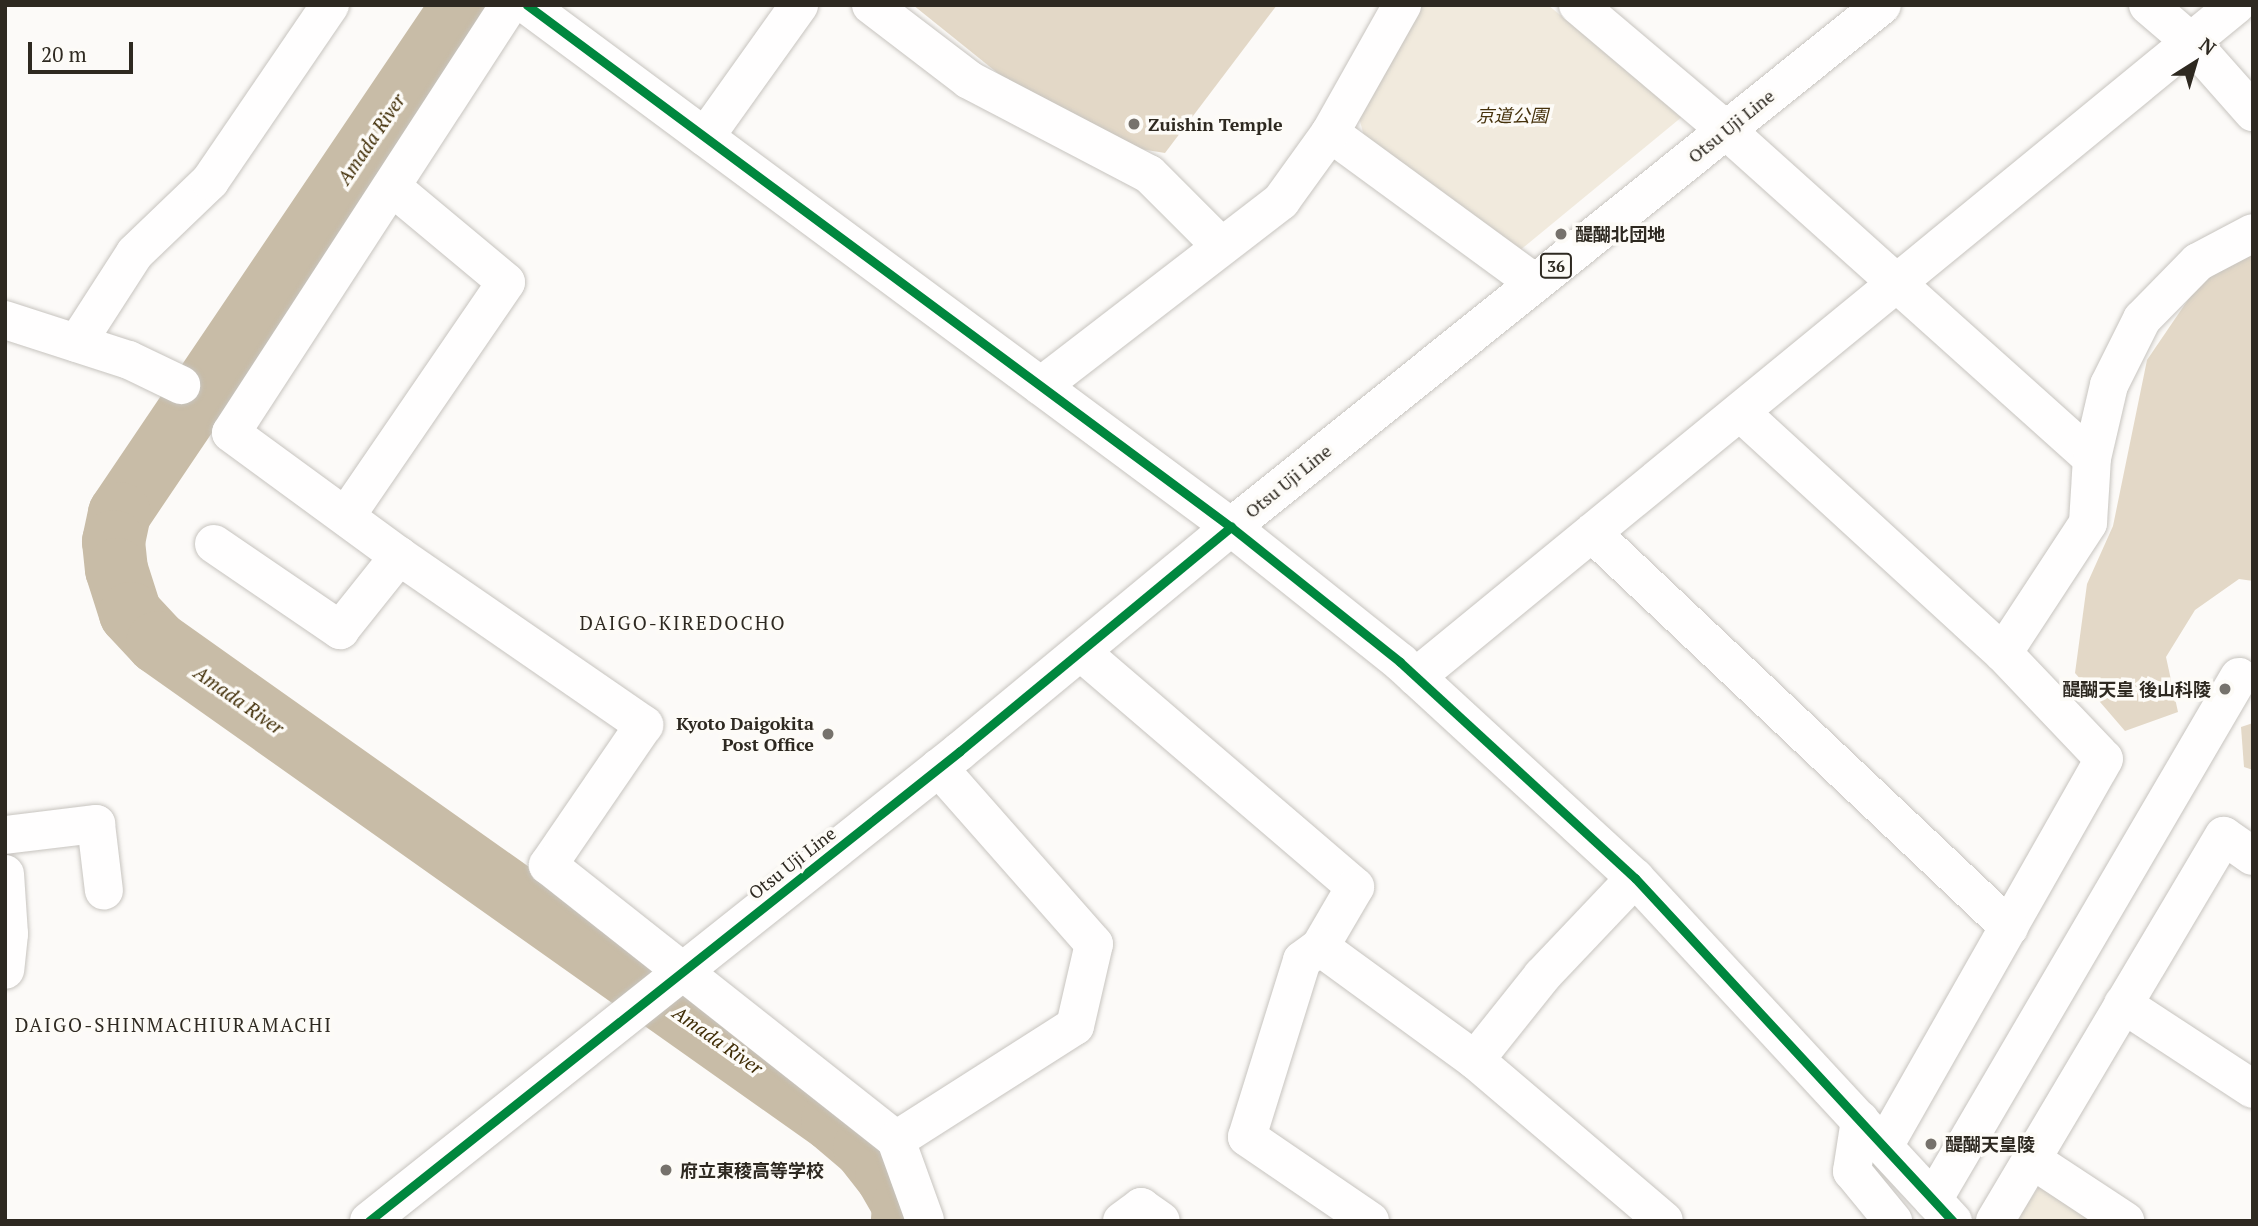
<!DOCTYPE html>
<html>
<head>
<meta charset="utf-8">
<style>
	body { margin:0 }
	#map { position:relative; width:2258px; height:1226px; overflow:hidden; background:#fcfaf8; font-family:"PT Serif","Noto Sans JP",serif }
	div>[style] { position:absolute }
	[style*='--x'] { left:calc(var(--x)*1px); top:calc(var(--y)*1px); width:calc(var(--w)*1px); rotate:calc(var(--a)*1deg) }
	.green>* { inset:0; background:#f1eadd }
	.forest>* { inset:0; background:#e3d8c7 }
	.river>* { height:63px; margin:-31.5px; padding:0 31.5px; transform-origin:31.5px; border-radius:31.5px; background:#c8bca7 }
	.roads { filter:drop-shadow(0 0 2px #c7c4bf) drop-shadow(0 0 2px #c7c4bf) }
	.minor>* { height:38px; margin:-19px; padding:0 19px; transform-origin:19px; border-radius:19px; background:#fffefe }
	.major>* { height:38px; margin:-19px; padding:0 19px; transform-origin:19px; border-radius:19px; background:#fffefe }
	.cycleway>* { height:9px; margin:-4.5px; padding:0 4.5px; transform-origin:4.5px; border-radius:4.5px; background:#00873e }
	.dots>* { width:19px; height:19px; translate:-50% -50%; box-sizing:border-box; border:4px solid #fdfbf7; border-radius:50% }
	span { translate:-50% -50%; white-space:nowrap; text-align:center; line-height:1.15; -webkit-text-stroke:7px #fdfbf7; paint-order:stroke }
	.shield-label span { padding:2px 5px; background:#fdfbf7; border:2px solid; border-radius:5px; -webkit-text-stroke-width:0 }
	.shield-label { font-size:16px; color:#2e2921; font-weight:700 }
	.park-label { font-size:18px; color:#46320c; font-style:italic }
	.poi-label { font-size:18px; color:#2e2921; font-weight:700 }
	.left { translate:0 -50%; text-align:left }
	.right { translate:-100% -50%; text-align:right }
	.street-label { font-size:18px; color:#2e2921 }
	.water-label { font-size:19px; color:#402d06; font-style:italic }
	.neighbourhood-label { font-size:19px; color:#2e2921; letter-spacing:2px }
	.frame { position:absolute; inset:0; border:7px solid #2e2921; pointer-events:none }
	.north { position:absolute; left:2160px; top:28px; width:70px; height:70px; -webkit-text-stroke:5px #fdfbf7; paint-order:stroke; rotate:37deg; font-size:19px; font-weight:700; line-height:28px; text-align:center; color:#2e2921 }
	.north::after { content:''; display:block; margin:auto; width:24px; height:32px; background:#2e2921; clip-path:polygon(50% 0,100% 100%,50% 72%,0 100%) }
	.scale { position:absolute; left:28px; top:42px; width:105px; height:32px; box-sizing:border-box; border:4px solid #2e2921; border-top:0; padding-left:9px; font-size:21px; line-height:24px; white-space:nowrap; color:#2e2921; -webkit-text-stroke:5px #fdfbf7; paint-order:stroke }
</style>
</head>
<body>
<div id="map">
	<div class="green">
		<i style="clip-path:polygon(1414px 5px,1548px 5px,1683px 116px,1519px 251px,1365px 140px,1356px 106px)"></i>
		<i style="clip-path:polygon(2049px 1186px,2102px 1221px,2016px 1221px,2038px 1188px)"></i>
	</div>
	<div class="forest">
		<i style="clip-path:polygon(913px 5px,1277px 5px,1165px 153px,1134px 148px,1015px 87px)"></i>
		<i style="clip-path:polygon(2253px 254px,2253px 581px,2239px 579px,2195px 610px,2166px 657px,2178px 712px,2125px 731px,2075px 673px,2087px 584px,2113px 526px,2147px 360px,2196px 288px,2216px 268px)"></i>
		<i style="clip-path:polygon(2253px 723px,2253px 770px,2244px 767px,2241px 727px)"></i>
	</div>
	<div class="river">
		<i style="--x:462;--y:5;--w:613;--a:124.03"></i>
		<i style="--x:119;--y:513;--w:29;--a:102"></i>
		<i style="--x:113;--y:541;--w:28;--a:84"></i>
		<i style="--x:116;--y:569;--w:46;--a:72.3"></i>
		<i style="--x:130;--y:613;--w:40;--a:47"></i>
		<i style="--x:157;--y:642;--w:827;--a:35.3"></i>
		<i style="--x:832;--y:1120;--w:42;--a:40.2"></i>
		<i style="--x:864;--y:1147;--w:36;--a:52"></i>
		<i style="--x:886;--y:1175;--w:34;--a:60"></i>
		<i style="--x:903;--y:1205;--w:16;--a:94"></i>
	</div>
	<div class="roads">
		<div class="minor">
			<i style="--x:509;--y:5;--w:510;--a:123.01"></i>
			<i style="--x:231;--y:433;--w:208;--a:36.2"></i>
			<i style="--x:399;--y:556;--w:298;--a:34.6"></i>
			<i style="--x:644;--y:725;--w:170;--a:124.4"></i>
			<i style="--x:548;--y:865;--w:444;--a:38.3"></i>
			<i style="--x:896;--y:1140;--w:85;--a:70.1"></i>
			<i style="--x:527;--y:5;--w:876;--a:36.56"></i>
			<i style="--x:1231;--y:527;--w:216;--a:38.6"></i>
			<i style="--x:1400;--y:662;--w:319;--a:42.6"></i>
			<i style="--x:1635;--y:878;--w:468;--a:47.2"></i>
			<i style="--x:871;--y:5;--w:123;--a:37.4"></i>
			<i style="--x:969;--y:80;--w:203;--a:27.6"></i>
			<i style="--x:1149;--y:174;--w:102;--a:45"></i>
			<i style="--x:1578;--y:5;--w:194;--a:40.2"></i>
			<i style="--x:1726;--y:130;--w:491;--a:41.9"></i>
			<i style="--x:2148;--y:5;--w:57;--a:40.7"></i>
			<i style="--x:2191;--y:42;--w:94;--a:48.5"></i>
			<i style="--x:1330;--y:133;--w:254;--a:36.2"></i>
			<i style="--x:705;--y:137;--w:162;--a:-54.5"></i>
			<i style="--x:5;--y:320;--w:130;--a:17.9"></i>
			<i style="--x:129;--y:360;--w:58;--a:25.7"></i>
			<i style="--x:77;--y:343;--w:107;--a:-57.2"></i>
			<i style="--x:135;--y:253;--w:104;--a:-43.8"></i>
			<i style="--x:210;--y:181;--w:213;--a:-55.7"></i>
			<i style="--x:1041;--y:386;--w:303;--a:-37.6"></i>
			<i style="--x:1281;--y:201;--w:84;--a:-54.2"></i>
			<i style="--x:1330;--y:133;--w:147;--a:-60.6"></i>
			<i style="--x:1740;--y:412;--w:357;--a:42.5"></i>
			<i style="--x:2003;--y:653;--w:146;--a:46.4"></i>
			<i style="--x:2104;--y:759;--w:445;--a:119.6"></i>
			<i style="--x:346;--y:516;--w:283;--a:-55.6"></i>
			<i style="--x:506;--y:282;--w:148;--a:-140.2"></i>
			<i style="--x:1592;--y:533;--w:574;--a:43.38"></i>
			<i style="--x:214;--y:544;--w:153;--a:34.3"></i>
			<i style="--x:340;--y:630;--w:95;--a:-51.4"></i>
			<i style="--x:1081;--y:652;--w:361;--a:40.6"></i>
			<i style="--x:1355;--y:887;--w:69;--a:120.3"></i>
			<i style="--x:2003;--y:653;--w:155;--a:-56.8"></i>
			<i style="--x:2088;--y:523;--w:65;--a:-86.5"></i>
			<i style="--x:2092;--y:458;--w:75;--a:-76.9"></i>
			<i style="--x:2109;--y:385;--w:74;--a:-63.4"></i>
			<i style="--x:2142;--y:319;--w:80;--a:-45.5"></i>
			<i style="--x:2198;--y:262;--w:62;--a:-27.8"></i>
			<i style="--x:1416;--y:677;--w:1060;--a:-39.34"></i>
			<i style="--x:5;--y:835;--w:92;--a:-6.9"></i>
			<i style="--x:96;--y:824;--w:67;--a:83.2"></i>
			<i style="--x:5;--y:874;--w:60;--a:86.2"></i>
			<i style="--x:9;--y:934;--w:36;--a:96"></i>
			<i style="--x:2123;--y:1004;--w:155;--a:33.2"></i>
			<i style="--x:1475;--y:1060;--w:107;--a:-51.4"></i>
			<i style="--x:1542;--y:976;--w:135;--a:-46.5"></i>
			<i style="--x:1860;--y:1120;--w:52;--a:98.9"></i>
			<i style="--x:1852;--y:1171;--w:65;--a:50.6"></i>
			<i style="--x:896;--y:1140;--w:212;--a:-32.5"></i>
			<i style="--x:1075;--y:1026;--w:84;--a:-77"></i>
			<i style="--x:1094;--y:944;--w:235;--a:-131.4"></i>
			<i style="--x:2031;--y:1159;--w:113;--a:33.4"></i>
			<i style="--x:1933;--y:1200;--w:606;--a:-59.67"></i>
			<i style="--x:1122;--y:1221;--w:24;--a:-36"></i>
			<i style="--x:1141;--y:1207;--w:24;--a:35"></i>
			<i style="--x:1370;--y:1221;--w:149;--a:-145.7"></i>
			<i style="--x:1247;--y:1137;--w:185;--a:-72.7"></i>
			<i style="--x:1302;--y:960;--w:22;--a:-36"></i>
			<i style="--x:1320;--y:947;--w:192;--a:36.1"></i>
			<i style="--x:1475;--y:1060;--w:248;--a:40.4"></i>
			<i style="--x:1995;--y:1221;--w:448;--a:-59.3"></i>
			<i style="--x:2224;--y:836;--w:35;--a:35"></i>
		</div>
		<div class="major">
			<i style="--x:369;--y:1221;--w:755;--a:-38.49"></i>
			<i style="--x:960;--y:751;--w:352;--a:-39.6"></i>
			<i style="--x:1231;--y:527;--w:834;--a:-38.72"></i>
		</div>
	</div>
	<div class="cycleway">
		<i style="--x:527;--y:5;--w:876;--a:36.56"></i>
		<i style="--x:1231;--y:527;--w:216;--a:38.6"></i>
		<i style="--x:1400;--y:662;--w:319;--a:42.6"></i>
		<i style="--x:1635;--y:878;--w:468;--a:47.2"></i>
		<i style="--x:369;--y:1221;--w:755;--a:-38.49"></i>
		<i style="--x:960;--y:751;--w:352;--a:-39.6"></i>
	</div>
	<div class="dots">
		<i style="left:1134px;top:124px;background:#76726c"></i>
		<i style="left:1561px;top:234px;background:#76726c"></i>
		<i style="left:2225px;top:689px;background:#76726c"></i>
		<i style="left:828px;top:734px;background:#76726c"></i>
		<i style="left:1931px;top:1144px;background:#76726c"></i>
		<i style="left:666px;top:1170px;background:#76726c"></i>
	</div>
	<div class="shield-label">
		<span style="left:1556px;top:266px">36</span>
	</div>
	<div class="park-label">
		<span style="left:1512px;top:115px">京道公園</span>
	</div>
	<div class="poi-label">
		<span class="left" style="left:1148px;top:124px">Zuishin Temple</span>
		<span class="left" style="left:1575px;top:234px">醍醐北団地</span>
		<span class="right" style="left:2211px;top:689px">醍醐天皇 後山科陵</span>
		<span class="right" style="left:814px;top:734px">Kyoto Daigokita<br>Post Office</span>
		<span class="left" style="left:1945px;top:1144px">醍醐天皇陵</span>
		<span class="left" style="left:680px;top:1170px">府立東稜高等学校</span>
	</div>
	<div class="street-label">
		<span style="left:1731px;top:126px;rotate:-39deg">Otsu Uji Line</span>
		<span style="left:1288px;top:481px;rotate:-39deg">Otsu Uji Line</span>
		<span style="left:792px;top:863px;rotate:-38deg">Otsu Uji Line</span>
	</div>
	<div class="water-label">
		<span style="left:371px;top:139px;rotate:-56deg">Amada River</span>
		<span style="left:239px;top:700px;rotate:35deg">Amada River</span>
		<span style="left:718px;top:1040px;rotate:35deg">Amada River</span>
	</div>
	<div class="neighbourhood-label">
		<span style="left:683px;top:623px">DAIGO-KIREDOCHO</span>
		<span style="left:174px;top:1025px">DAIGO-SHINMACHIURAMACHI</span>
	</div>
	<div class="frame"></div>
	<div class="north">N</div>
	<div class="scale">20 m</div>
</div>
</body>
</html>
